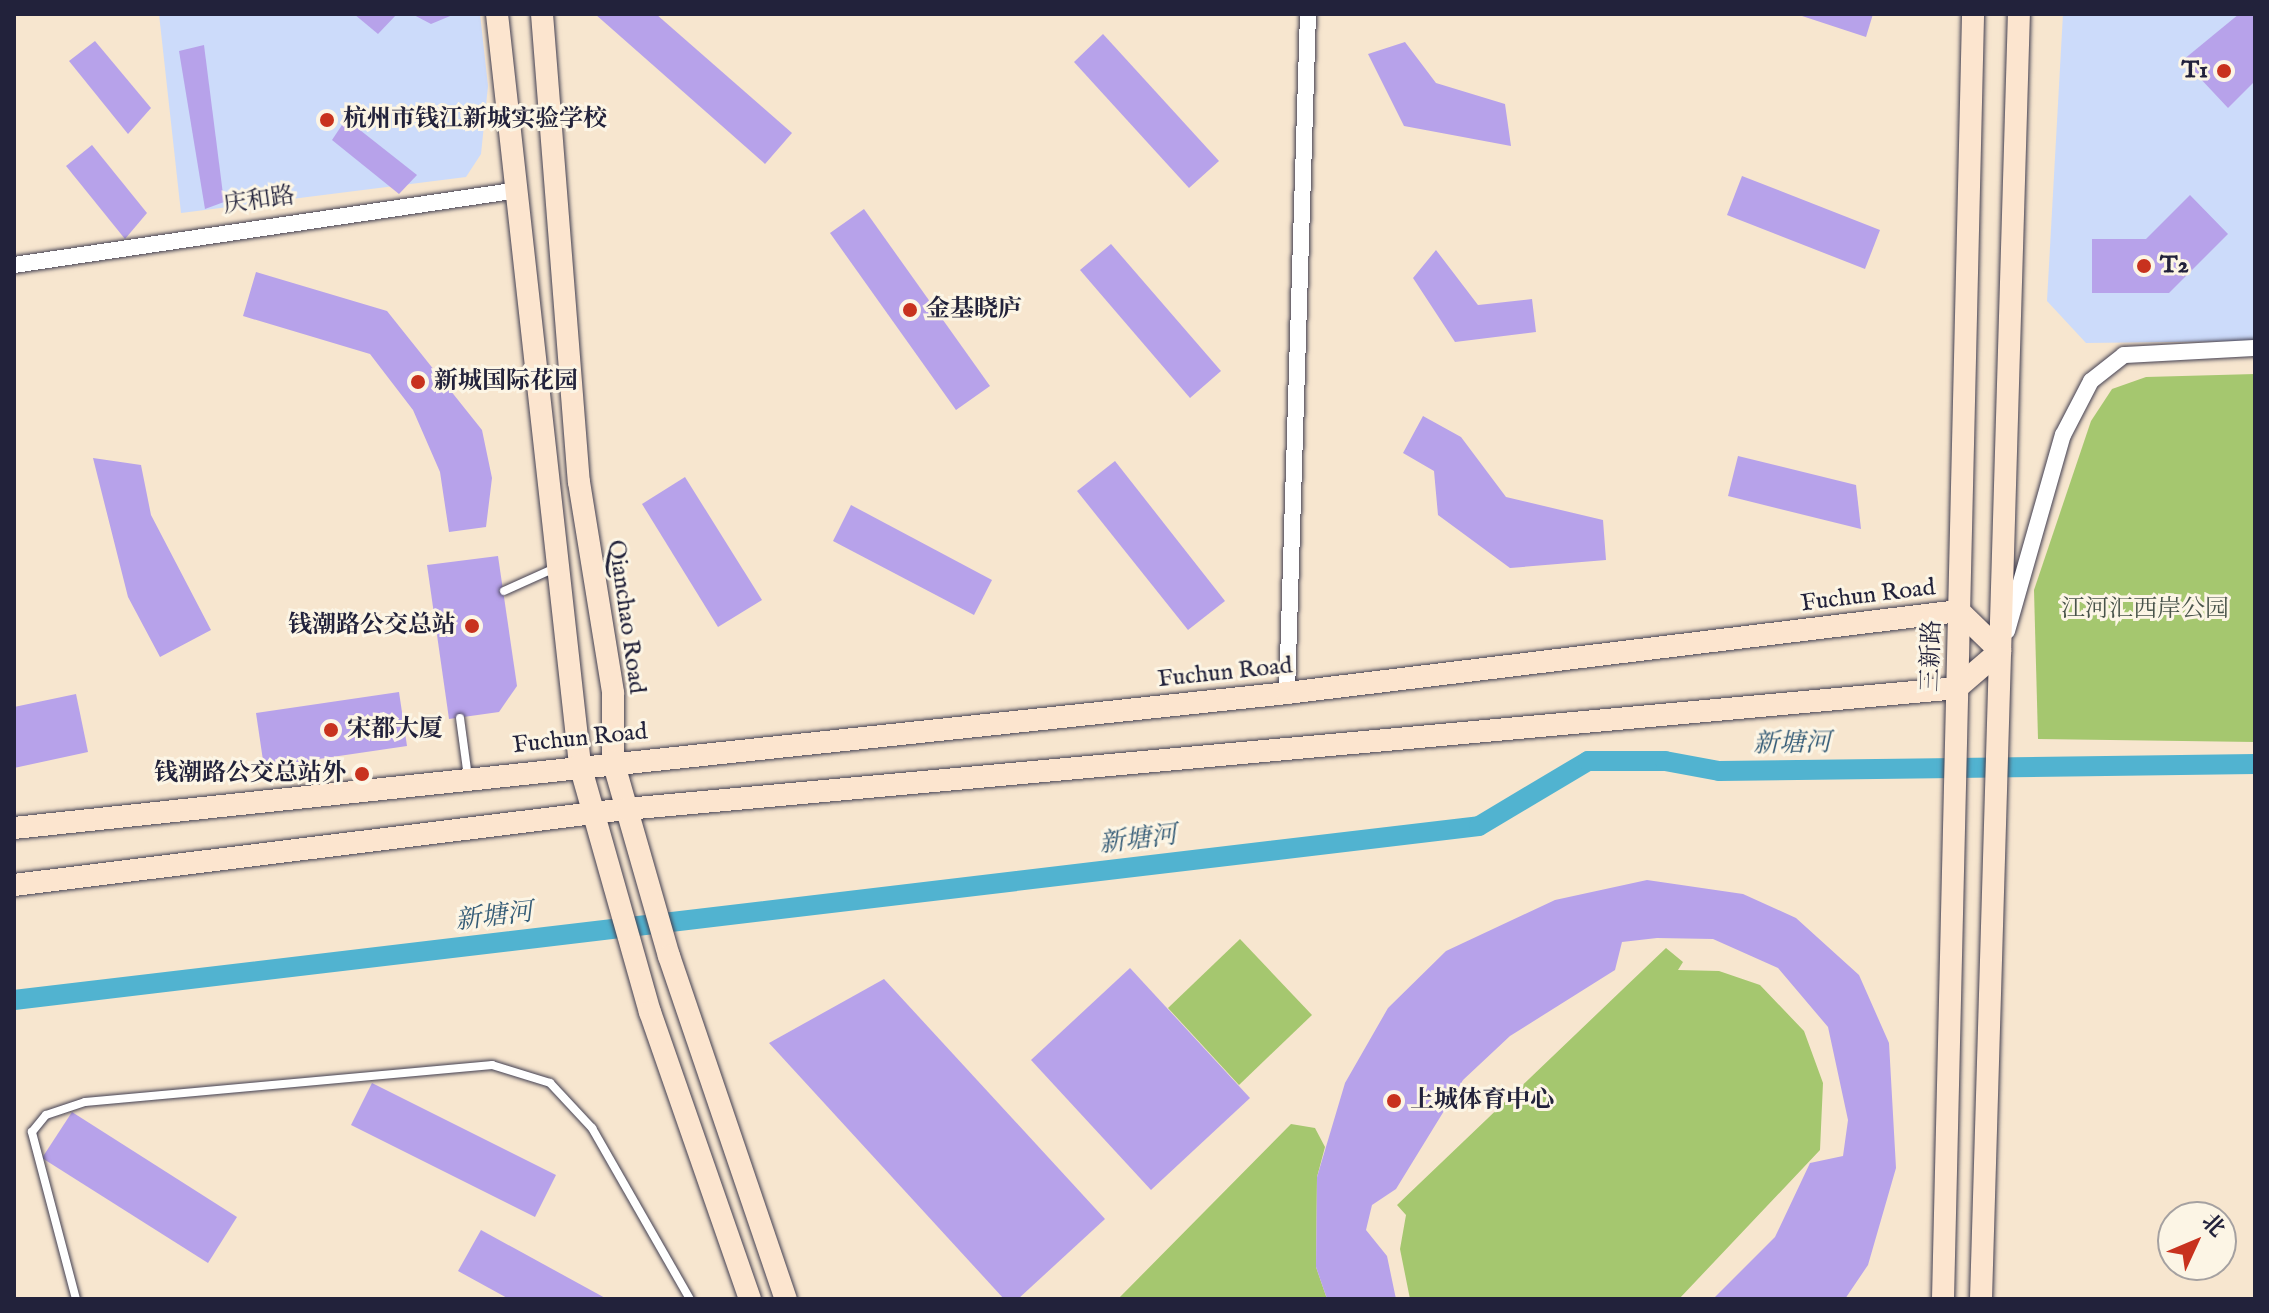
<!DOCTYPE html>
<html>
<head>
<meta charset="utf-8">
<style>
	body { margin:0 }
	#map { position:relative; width:2269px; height:1313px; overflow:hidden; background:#f7e6cf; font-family:"IM FELL English","Noto Serif SC",serif }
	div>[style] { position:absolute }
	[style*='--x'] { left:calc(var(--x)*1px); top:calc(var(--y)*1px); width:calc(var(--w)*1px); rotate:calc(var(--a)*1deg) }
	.built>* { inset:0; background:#ccdbfa }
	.green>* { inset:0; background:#a5c76f }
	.canal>* { height:20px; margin:-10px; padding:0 10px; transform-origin:10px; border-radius:10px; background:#51b3d0 }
	.building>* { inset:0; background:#b7a2ea }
	.roads { filter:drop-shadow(0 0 2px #423f51) drop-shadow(0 0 2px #423f51) }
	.service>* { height:8px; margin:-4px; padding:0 4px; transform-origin:4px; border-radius:4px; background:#fff }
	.minor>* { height:16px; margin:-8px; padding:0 8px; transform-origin:8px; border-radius:8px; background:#fff }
	.secondary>* { height:22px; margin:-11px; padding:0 11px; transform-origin:11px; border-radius:11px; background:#fce5cf }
	.dots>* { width:22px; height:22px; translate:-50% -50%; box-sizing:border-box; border:4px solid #fcf5e5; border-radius:50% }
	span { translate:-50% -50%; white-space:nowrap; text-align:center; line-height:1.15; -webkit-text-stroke:6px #fcf5e5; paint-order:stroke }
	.poi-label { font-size:24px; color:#22223b; font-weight:700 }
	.right { translate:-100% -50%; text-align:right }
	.left { translate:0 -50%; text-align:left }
	.street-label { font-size:24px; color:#22223b }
	.park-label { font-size:24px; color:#49544b }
	.water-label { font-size:26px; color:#355c77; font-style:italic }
	.frame { position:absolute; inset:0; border:16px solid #22223b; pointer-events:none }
	.north { position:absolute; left:2157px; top:1201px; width:80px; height:80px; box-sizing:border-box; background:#fcf5e5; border:2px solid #a5a1a1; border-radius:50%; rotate:46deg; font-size:22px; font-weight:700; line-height:32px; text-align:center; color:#22223b }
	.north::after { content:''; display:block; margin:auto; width:28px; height:36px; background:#c8321e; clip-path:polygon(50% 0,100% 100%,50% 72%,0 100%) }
</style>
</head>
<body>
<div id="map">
	<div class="built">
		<i style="clip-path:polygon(159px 14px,480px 14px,488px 86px,481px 154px,466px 177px,181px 213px)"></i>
		<i style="clip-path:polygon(2063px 14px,2255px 14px,2255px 341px,2086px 343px,2047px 301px)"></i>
	</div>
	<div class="green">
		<i style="clip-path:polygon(2255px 374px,2255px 742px,2038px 739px,2034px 590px,2091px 421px,2112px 389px,2146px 377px)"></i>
		<i style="clip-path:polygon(1240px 939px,1312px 1015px,1239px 1085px,1168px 1008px)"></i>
		<i style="clip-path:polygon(1666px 948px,1683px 962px,1678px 970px,1719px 971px,1760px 985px,1804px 1031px,1823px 1083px,1820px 1150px,1679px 1299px,1410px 1299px,1400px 1249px,1406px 1215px,1397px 1205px)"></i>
		<i style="clip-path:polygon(1291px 1124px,1315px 1128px,1325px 1147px,1317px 1177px,1316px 1267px,1327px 1299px,1118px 1299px)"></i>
	</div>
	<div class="canal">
		<i style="--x:14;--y:1000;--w:1475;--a:-6.77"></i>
		<i style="--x:1479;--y:826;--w:127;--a:-30.8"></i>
		<i style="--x:1588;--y:761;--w:77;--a:0"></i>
		<i style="--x:1665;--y:761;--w:55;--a:10.5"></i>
		<i style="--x:1719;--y:771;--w:536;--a:-0.75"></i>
	</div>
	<div class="building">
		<i style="clip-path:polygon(354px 14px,397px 14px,378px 34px)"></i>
		<i style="clip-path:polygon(412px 14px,455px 14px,431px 24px)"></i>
		<i style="clip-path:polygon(595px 14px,656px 14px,792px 133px,765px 164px)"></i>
		<i style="clip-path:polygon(1796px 14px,1873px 14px,1866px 37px)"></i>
		<i style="clip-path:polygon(2239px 14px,2255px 14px,2255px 81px,2228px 108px,2183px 60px)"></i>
		<i style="clip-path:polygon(1103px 34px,1219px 161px,1189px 188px,1074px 62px)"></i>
		<i style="clip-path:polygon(95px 41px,151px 108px,128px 134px,69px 61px)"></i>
		<i style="clip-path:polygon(1405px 42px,1436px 83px,1505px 104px,1511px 146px,1404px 126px,1368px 54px)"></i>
		<i style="clip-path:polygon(204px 45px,224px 202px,205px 209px,179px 51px)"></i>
		<i style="clip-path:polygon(346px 119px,417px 175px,399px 194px,332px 140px)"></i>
		<i style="clip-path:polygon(92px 145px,147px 213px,125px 239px,66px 166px)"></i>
		<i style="clip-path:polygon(1742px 176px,1880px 230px,1865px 269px,1727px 215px)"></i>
		<i style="clip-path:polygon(2190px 195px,2228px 234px,2169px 293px,2092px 293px,2092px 239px,2146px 239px)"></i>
		<i style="clip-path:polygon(864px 209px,990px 386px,956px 410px,830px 233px)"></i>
		<i style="clip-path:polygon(1111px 244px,1221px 371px,1190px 398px,1080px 270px)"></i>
		<i style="clip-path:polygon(1436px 250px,1478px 305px,1532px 299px,1536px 332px,1455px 342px,1413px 278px)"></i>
		<i style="clip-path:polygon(256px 272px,387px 311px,482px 430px,492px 478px,486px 527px,449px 532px,440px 472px,413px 410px,370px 354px,243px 316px)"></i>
		<i style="clip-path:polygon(1423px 416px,1461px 437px,1506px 497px,1603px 520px,1606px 560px,1510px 568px,1438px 515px,1434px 471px,1403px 453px)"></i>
		<i style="clip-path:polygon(1738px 456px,1856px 485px,1861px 529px,1728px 496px)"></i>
		<i style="clip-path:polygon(93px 458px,141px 465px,151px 515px,211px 630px,160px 657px,128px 597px)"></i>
		<i style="clip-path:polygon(1115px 461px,1225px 601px,1188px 630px,1077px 491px)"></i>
		<i style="clip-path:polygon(685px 477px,762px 600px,718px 627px,642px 504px)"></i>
		<i style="clip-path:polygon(851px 505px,992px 580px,974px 615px,833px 541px)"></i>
		<i style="clip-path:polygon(498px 556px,517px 686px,499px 712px,449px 719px,427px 565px)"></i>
		<i style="clip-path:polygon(399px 692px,407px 746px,264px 767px,256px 713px)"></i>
		<i style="clip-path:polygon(76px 694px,88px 752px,14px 768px,14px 707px)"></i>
		<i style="clip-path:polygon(1647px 880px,1743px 894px,1796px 918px,1859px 975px,1889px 1043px,1896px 1168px,1868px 1265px,1845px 1299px,1713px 1299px,1775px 1237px,1810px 1163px,1843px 1156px,1848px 1120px,1828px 1027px,1778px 968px,1713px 939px,1657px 938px,1622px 942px,1615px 970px,1510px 1036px,1463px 1080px,1396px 1189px,1372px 1205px,1366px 1230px,1387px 1256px,1396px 1299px,1327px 1299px,1316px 1267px,1317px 1177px,1345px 1083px,1388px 1008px,1446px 951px,1555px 900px)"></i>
		<i style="clip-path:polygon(1130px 968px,1250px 1098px,1151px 1190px,1031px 1060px)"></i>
		<i style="clip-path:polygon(884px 979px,1105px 1219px,1018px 1299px,1004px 1299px,769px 1043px)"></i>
		<i style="clip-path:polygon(372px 1083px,556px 1175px,535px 1217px,351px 1125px)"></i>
		<i style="clip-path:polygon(72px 1112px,237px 1217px,208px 1263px,42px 1158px)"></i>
		<i style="clip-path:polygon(481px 1230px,607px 1299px,509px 1299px,458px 1271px)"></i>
	</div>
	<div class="roads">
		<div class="service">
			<i style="--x:504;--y:591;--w:56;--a:-24.3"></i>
			<i style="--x:460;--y:718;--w:60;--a:82.3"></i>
			<i style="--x:76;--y:1299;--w:173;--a:-104.8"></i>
			<i style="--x:32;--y:1132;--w:22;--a:-51"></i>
			<i style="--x:46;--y:1115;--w:41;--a:-18.4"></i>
			<i style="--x:85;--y:1102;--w:409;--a:-5.2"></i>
			<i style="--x:492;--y:1065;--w:61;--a:17.2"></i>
			<i style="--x:550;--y:1083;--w:62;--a:47"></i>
			<i style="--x:592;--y:1128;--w:197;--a:60.2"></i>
		</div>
		<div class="minor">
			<i style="--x:14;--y:265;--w:503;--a:-8.45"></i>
			<i style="--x:2007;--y:631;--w:204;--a:-74.1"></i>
			<i style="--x:2063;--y:435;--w:61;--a:-62.6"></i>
			<i style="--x:2091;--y:381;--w:42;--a:-38.2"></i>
			<i style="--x:2124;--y:355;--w:131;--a:-3.1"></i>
			<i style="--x:1287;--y:693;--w:679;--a:-88.23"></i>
		</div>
		<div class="secondary">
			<i style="--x:497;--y:14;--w:756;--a:83.69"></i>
			<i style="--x:580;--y:765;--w:257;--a:74.2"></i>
			<i style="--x:650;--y:1012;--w:304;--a:70.8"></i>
			<i style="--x:542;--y:14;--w:469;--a:85.5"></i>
			<i style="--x:579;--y:482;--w:214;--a:80.8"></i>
			<i style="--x:613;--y:693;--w:68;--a:90"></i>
			<i style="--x:613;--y:761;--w:203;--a:74"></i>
			<i style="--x:669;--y:956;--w:362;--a:71.2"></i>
			<i style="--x:1959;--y:611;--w:57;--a:44.3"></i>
			<i style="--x:14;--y:828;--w:1280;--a:-6.05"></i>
			<i style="--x:1287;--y:693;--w:677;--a:-6.96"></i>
			<i style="--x:14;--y:885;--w:617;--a:-7.08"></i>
			<i style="--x:626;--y:809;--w:1336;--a:-5.19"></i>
			<i style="--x:1957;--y:688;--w:57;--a:-40.7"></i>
			<i style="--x:1943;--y:1299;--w:1285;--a:-88.66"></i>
			<i style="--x:1981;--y:1299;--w:1286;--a:-88.31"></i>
		</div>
	</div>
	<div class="dots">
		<i style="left:2224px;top:71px;background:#c8321e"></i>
		<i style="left:327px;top:120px;background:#c8321e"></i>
		<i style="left:2144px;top:266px;background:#c8321e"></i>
		<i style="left:910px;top:310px;background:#c8321e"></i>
		<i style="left:418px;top:382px;background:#c8321e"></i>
		<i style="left:472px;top:626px;background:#c8321e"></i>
		<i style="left:331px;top:730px;background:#c8321e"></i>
		<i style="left:362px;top:774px;background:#c8321e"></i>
		<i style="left:1394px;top:1101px;background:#c8321e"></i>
	</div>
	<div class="poi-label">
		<span class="right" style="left:2208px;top:71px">T1</span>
		<span class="left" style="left:343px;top:120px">杭州市钱江新城实验学校</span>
		<span class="left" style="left:2160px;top:266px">T2</span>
		<span class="left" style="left:926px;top:310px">金基晓庐</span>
		<span class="left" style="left:434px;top:382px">新城国际花园</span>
		<span class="right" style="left:456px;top:626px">钱潮路公交总站</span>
		<span class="left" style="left:347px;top:730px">宋都大厦</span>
		<span class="right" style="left:346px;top:774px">钱潮路公交总站外</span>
		<span class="left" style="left:1410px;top:1101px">上城体育中心</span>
	</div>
	<div class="street-label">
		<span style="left:259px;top:201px;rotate:-8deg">庆和路</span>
		<span style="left:1868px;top:596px;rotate:-7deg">Fuchun Road</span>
		<span style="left:626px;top:617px;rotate:82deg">Qianchao Road</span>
		<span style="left:1932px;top:656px;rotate:-88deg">三新路</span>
		<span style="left:1225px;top:673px;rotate:-6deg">Fuchun Road</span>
		<span style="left:580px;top:739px;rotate:-6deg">Fuchun Road</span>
	</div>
	<div class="park-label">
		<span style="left:2145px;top:610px">江河汇西岸公园</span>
	</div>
	<div class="water-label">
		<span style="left:1792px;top:744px;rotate:-1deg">新塘河</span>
		<span style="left:1138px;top:840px;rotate:-7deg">新塘河</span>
		<span style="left:494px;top:917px;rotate:-7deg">新塘河</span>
	</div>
	<div class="frame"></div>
	<div class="north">北</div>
</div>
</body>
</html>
